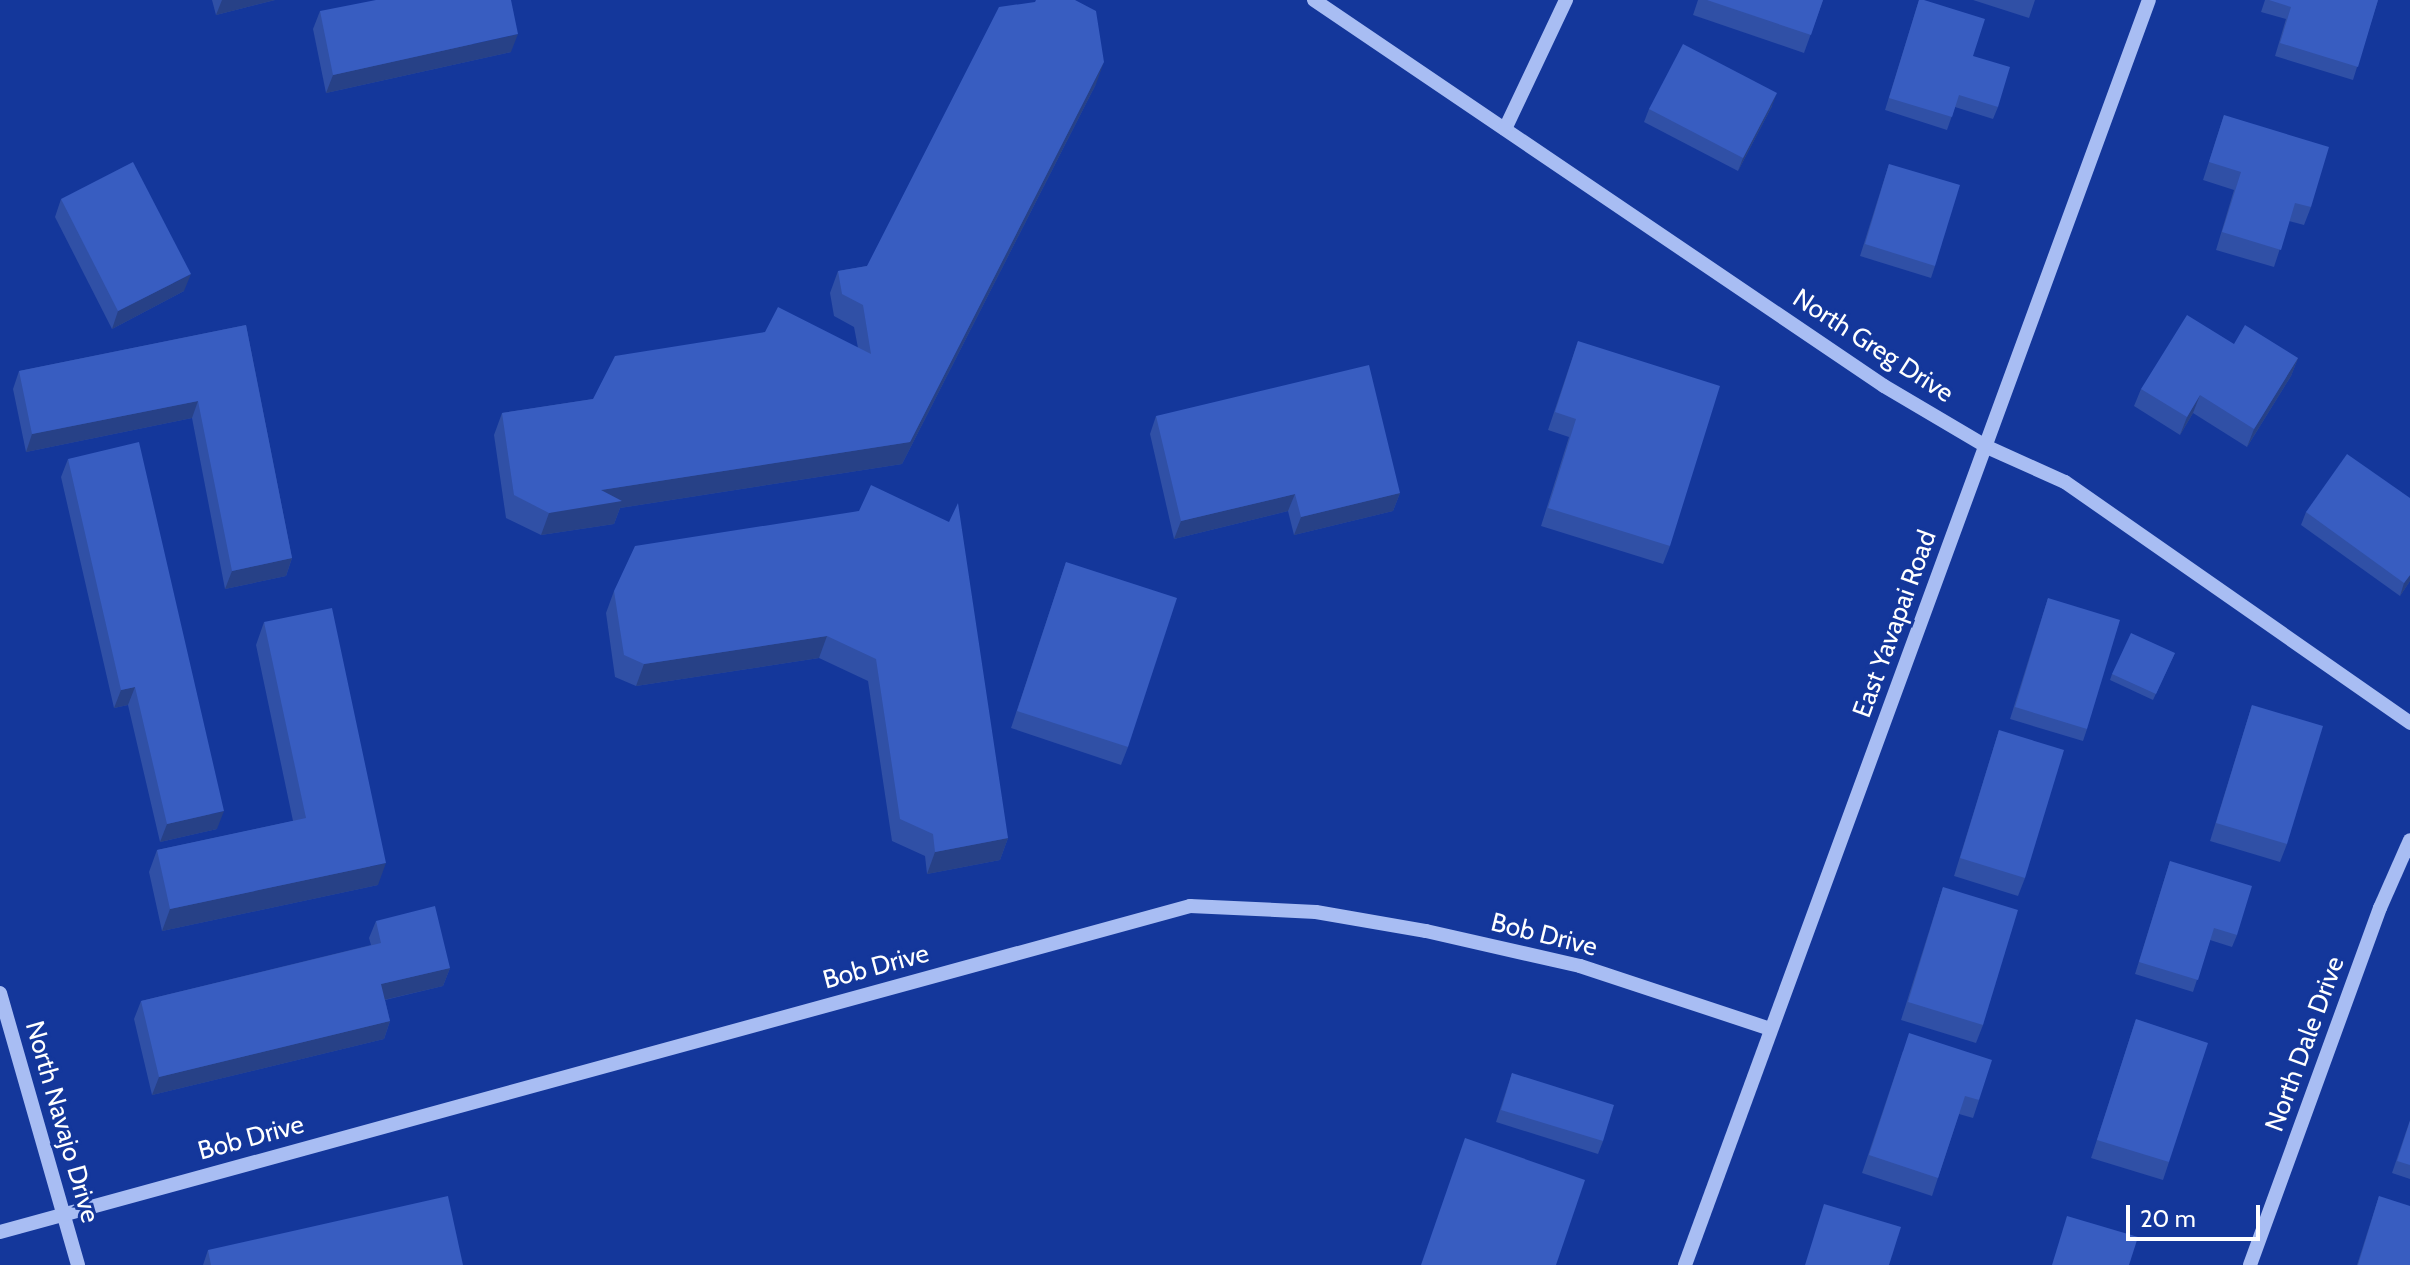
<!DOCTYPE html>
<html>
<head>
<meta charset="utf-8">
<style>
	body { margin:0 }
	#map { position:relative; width:2410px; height:1265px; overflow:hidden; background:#14379b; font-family:Cabin,sans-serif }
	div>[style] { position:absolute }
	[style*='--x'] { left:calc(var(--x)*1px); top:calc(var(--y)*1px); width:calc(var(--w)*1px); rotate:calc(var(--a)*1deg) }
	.minor>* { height:14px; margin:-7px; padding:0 7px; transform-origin:7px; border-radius:7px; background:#a8bdf3 }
	.wall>* { inset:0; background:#3050a6 }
	.shaded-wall>* { inset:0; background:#274187 }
	.building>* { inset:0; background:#385dc1 }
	span { translate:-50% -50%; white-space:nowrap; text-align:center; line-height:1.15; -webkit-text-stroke:6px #14379b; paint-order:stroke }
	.street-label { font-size:26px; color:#fff }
	.scale { position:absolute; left:2126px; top:1205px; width:134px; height:36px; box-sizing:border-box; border:4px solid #fff; border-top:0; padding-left:10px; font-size:24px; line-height:28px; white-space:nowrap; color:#fff; -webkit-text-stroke:6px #14379b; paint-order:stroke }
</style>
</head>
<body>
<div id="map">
	<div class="minor">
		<i style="--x:1314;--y:0;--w:688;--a:34.11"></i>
		<i style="--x:1884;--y:386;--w:120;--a:30.6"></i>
		<i style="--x:1987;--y:447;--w:85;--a:24.2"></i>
		<i style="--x:2065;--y:482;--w:421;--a:34.9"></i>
		<i style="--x:1505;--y:129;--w:143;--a:-64.7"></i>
		<i style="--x:0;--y:993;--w:283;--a:74"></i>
		<i style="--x:0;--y:1232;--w:1234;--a:-15.32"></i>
		<i style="--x:1190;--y:906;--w:126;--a:2.7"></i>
		<i style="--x:1316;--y:912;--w:112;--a:9.8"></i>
		<i style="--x:1426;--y:931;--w:158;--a:12.8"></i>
		<i style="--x:1580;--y:966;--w:200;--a:18.3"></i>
		<i style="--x:1685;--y:1265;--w:1347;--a:-69.86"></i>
		<i style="--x:2250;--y:1265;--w:380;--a:-70"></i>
		<i style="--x:2380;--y:908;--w:74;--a:-66.2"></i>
	</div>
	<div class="wall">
		<i style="clip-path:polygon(212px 0,275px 0,216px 15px)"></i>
		<i style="clip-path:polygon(1698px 0,1823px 0,1804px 53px,1693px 15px)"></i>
		<i style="clip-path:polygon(1919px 0,1973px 56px,1998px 107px,1993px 119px,1955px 107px,1947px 130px,1885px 110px)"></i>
		<i style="clip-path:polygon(1973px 0,2035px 0,2029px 18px)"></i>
		<i style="clip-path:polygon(2265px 0,2378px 0,2353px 80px,2275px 56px,2286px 19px,2261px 12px)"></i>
		<i style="clip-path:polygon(320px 11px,511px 52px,326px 93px,313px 29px)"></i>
		<i style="clip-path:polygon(1096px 84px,902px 464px,620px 508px,614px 524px,541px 535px,506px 518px,494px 435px,502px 413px,593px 399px,858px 348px,854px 327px,834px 316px,830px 293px,838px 271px,867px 266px)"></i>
		<i style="clip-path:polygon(1772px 106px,1738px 171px,1644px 122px,1649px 109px)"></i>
		<i style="clip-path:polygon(2224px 115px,2311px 207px,2304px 225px,2289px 221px,2274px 267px,2216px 250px,2234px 190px,2203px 180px)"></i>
		<i style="clip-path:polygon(1889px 164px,1935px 266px,1931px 278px,1860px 256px)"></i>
		<i style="clip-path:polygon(61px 199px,184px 291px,112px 329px,55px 217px)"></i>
		<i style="clip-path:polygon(246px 325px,292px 558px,286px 576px,225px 589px,192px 418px,26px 452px,13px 389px,19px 371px)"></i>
		<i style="clip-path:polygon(1578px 341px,1670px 546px,1663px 564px,1541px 526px,1569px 437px,1548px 430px)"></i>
		<i style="clip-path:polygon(2234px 344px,2298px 358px,2291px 376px,2247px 447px,2193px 413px,2180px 435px,2134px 406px,2141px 389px)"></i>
		<i style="clip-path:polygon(1156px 416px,1400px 493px,1393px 511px,1294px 535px,1288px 511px,1174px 539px,1150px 434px)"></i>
		<i style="clip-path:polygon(68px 459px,217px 829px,160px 842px,128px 705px,114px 708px,61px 477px)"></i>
		<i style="clip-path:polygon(2410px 498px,2410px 581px,2400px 596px,2301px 525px,2306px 512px)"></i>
		<i style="clip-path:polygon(859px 511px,1008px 838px,1000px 860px,927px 874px,925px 856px,892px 841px,868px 681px,819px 658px,636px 686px,615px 677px,606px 613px,614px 591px)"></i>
		<i style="clip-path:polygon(1066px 562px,1128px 747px,1121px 765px,1011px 728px)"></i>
		<i style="clip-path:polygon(2048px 598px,2087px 729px,2083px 741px,2010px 719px)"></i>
		<i style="clip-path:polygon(264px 622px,378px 885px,162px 931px,149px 872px,157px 850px,293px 821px,256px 645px)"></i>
		<i style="clip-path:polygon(2175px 653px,2153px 700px,2110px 680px,2112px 674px)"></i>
		<i style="clip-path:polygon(2252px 705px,2287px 844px,2280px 862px,2210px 841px)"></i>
		<i style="clip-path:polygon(1999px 730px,2025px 878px,2018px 896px,1954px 876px)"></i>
		<i style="clip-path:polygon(2170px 861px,2237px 935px,2232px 947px,2210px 940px,2193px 992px,2135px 974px)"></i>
		<i style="clip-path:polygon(1943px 887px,1983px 1025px,1976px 1043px,1901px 1020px)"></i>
		<i style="clip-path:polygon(376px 921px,450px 968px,443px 986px,385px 1000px,390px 1021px,384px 1039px,152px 1095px,134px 1019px,141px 1001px,371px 945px,369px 938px)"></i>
		<i style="clip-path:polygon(2136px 1019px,2169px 1162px,2163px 1180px,2091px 1158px)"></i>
		<i style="clip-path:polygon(1903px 1051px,1979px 1100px,1973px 1118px,1959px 1114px,1932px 1196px,1862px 1173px)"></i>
		<i style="clip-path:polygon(1512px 1073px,1603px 1141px,1598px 1154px,1496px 1122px)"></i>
		<i style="clip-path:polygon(2410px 1120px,2410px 1179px,2392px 1173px)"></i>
		<i style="clip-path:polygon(2379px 1196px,2410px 1265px,2357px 1265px)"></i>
		<i style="clip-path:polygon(208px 1250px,463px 1265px,203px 1265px)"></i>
	</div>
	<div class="shaded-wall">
		<i style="clip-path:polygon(222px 0,275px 0,216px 15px)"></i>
		<i style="clip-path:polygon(518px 34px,511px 52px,326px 93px,333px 75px)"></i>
		<i style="clip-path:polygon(1104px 62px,1096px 84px,902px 464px,620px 508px,614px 524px,541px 535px,549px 513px,601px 490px,910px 442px)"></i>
		<i style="clip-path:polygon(1777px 93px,1772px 106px,1738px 171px,1743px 158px)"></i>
		<i style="clip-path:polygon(191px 274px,184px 291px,112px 329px,118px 311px)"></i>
		<i style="clip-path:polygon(2298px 358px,2291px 376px,2247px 447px,2254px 429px)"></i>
		<i style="clip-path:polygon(2200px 395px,2193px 413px,2180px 435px,2187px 417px)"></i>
		<i style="clip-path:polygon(198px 401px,192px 418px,26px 452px,32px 434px)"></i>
		<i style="clip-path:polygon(1400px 493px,1393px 511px,1294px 535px,1301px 517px)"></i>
		<i style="clip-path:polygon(1295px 494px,1288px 511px,1174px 539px,1181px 521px)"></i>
		<i style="clip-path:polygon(292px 558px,286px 576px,225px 589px,232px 571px)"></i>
		<i style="clip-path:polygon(2410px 575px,2410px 581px,2400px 596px,2404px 583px)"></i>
		<i style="clip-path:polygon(827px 636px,819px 658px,636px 686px,644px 664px)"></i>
		<i style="clip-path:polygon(135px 687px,128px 705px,114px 708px,121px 690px)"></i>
		<i style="clip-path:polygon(224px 811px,217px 829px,160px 842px,167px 824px)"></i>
		<i style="clip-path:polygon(1008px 838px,1000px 860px,927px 874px,935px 852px)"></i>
		<i style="clip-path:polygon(386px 863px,378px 885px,162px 931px,170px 909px)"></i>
		<i style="clip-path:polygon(450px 968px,443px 986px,375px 1002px,381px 984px)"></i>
		<i style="clip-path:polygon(390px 1021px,384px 1039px,152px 1095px,159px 1077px)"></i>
	</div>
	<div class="building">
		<i style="clip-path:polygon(376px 0,511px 0,518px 34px,333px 75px,320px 11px)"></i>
		<i style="clip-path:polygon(1036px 0,1075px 0,1096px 11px,1104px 62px,910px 442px,601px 490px,622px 501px,549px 513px,514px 495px,502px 413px,593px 399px,615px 356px,765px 332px,778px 307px,871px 354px,863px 305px,842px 294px,838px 271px,867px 266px,999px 7px,1035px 2px)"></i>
		<i style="clip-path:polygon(1707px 0,1823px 0,1811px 35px)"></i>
		<i style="clip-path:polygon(1919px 0,1924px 0,1985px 19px,1973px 56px,2010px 67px,1998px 107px,1959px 95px,1952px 117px,1889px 98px)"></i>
		<i style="clip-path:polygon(2269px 0,2378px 0,2358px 67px,2280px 43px,2291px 7px)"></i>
		<i style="clip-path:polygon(1683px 44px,1777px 93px,1743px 158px,1649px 109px)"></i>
		<i style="clip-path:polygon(2224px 115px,2329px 147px,2311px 207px,2295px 203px,2281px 250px,2222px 232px,2241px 172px,2209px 162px)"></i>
		<i style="clip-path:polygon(133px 162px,191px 274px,118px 311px,61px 199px)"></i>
		<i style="clip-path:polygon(1889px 164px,1960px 185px,1935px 266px,1865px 244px)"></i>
		<i style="clip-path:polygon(2187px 315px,2234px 344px,2245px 325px,2298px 358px,2254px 429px,2200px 395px,2187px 417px,2141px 389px)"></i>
		<i style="clip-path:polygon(246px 325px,292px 558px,232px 571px,198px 401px,32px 434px,19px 371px)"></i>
		<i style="clip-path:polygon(1578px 341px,1720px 386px,1670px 546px,1548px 508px,1576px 419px,1555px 412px)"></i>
		<i style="clip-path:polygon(1369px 365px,1400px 493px,1301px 517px,1295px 494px,1181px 521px,1156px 416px)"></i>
		<i style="clip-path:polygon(139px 442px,224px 811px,167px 824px,135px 687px,121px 690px,68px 459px)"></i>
		<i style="clip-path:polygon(2347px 454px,2410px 498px,2410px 575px,2404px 583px,2306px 512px)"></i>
		<i style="clip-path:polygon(871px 485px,949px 522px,958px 503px,1008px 838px,935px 852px,933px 834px,900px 819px,876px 659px,827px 636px,644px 664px,624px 655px,614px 591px,635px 546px,859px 511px)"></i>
		<i style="clip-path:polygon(1066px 562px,1177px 598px,1128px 747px,1017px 711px)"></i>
		<i style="clip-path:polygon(2048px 598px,2120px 620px,2087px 729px,2015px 707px)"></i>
		<i style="clip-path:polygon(332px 608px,386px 863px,170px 909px,157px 850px,306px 818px,264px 622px)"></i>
		<i style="clip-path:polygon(2131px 633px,2175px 653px,2156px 694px,2112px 674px)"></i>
		<i style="clip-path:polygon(2252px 705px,2323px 726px,2287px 844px,2216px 823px)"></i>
		<i style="clip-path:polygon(1999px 730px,2064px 750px,2025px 878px,1960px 858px)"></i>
		<i style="clip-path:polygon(2170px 861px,2252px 886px,2237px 935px,2214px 928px,2198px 980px,2139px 962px)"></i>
		<i style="clip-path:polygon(1943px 887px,2018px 910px,1983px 1025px,1908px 1002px)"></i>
		<i style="clip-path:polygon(435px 906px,450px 968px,381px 984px,390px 1021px,159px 1077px,141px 1001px,381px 943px,376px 921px)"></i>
		<i style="clip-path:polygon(2136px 1019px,2208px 1043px,2169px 1162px,2097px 1140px)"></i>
		<i style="clip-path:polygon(1909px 1033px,1992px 1060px,1979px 1100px,1965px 1096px,1938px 1178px,1869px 1155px)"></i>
		<i style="clip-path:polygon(1512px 1073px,1614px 1105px,1603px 1141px,1501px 1110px)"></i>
		<i style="clip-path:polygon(2410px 1121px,2410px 1165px,2397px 1161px)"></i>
		<i style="clip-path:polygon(1465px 1138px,1585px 1180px,1556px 1265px,1421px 1265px)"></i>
		<i style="clip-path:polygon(448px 1196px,463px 1265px,211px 1265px,208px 1250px)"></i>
		<i style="clip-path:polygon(2379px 1196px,2410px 1206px,2410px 1265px,2358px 1265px)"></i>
		<i style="clip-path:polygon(1824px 1204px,1901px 1227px,1889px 1265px,1805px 1265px)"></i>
		<i style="clip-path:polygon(2067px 1216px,2138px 1237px,2129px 1265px,2052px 1265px)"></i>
	</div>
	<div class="street-label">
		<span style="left:1873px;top:346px;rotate:33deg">North Greg Drive</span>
		<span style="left:1895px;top:624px;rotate:-70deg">East Yavapai Road</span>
		<span style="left:1544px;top:935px;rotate:14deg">Bob Drive</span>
		<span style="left:876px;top:967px;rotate:-15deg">Bob Drive</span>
		<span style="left:2305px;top:1044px;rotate:-70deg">North Dale Drive</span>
		<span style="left:62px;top:1122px;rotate:74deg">North Navajo Drive</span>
		<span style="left:251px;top:1138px;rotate:-15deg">Bob Drive</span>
	</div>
	<div class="scale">20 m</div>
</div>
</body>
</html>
